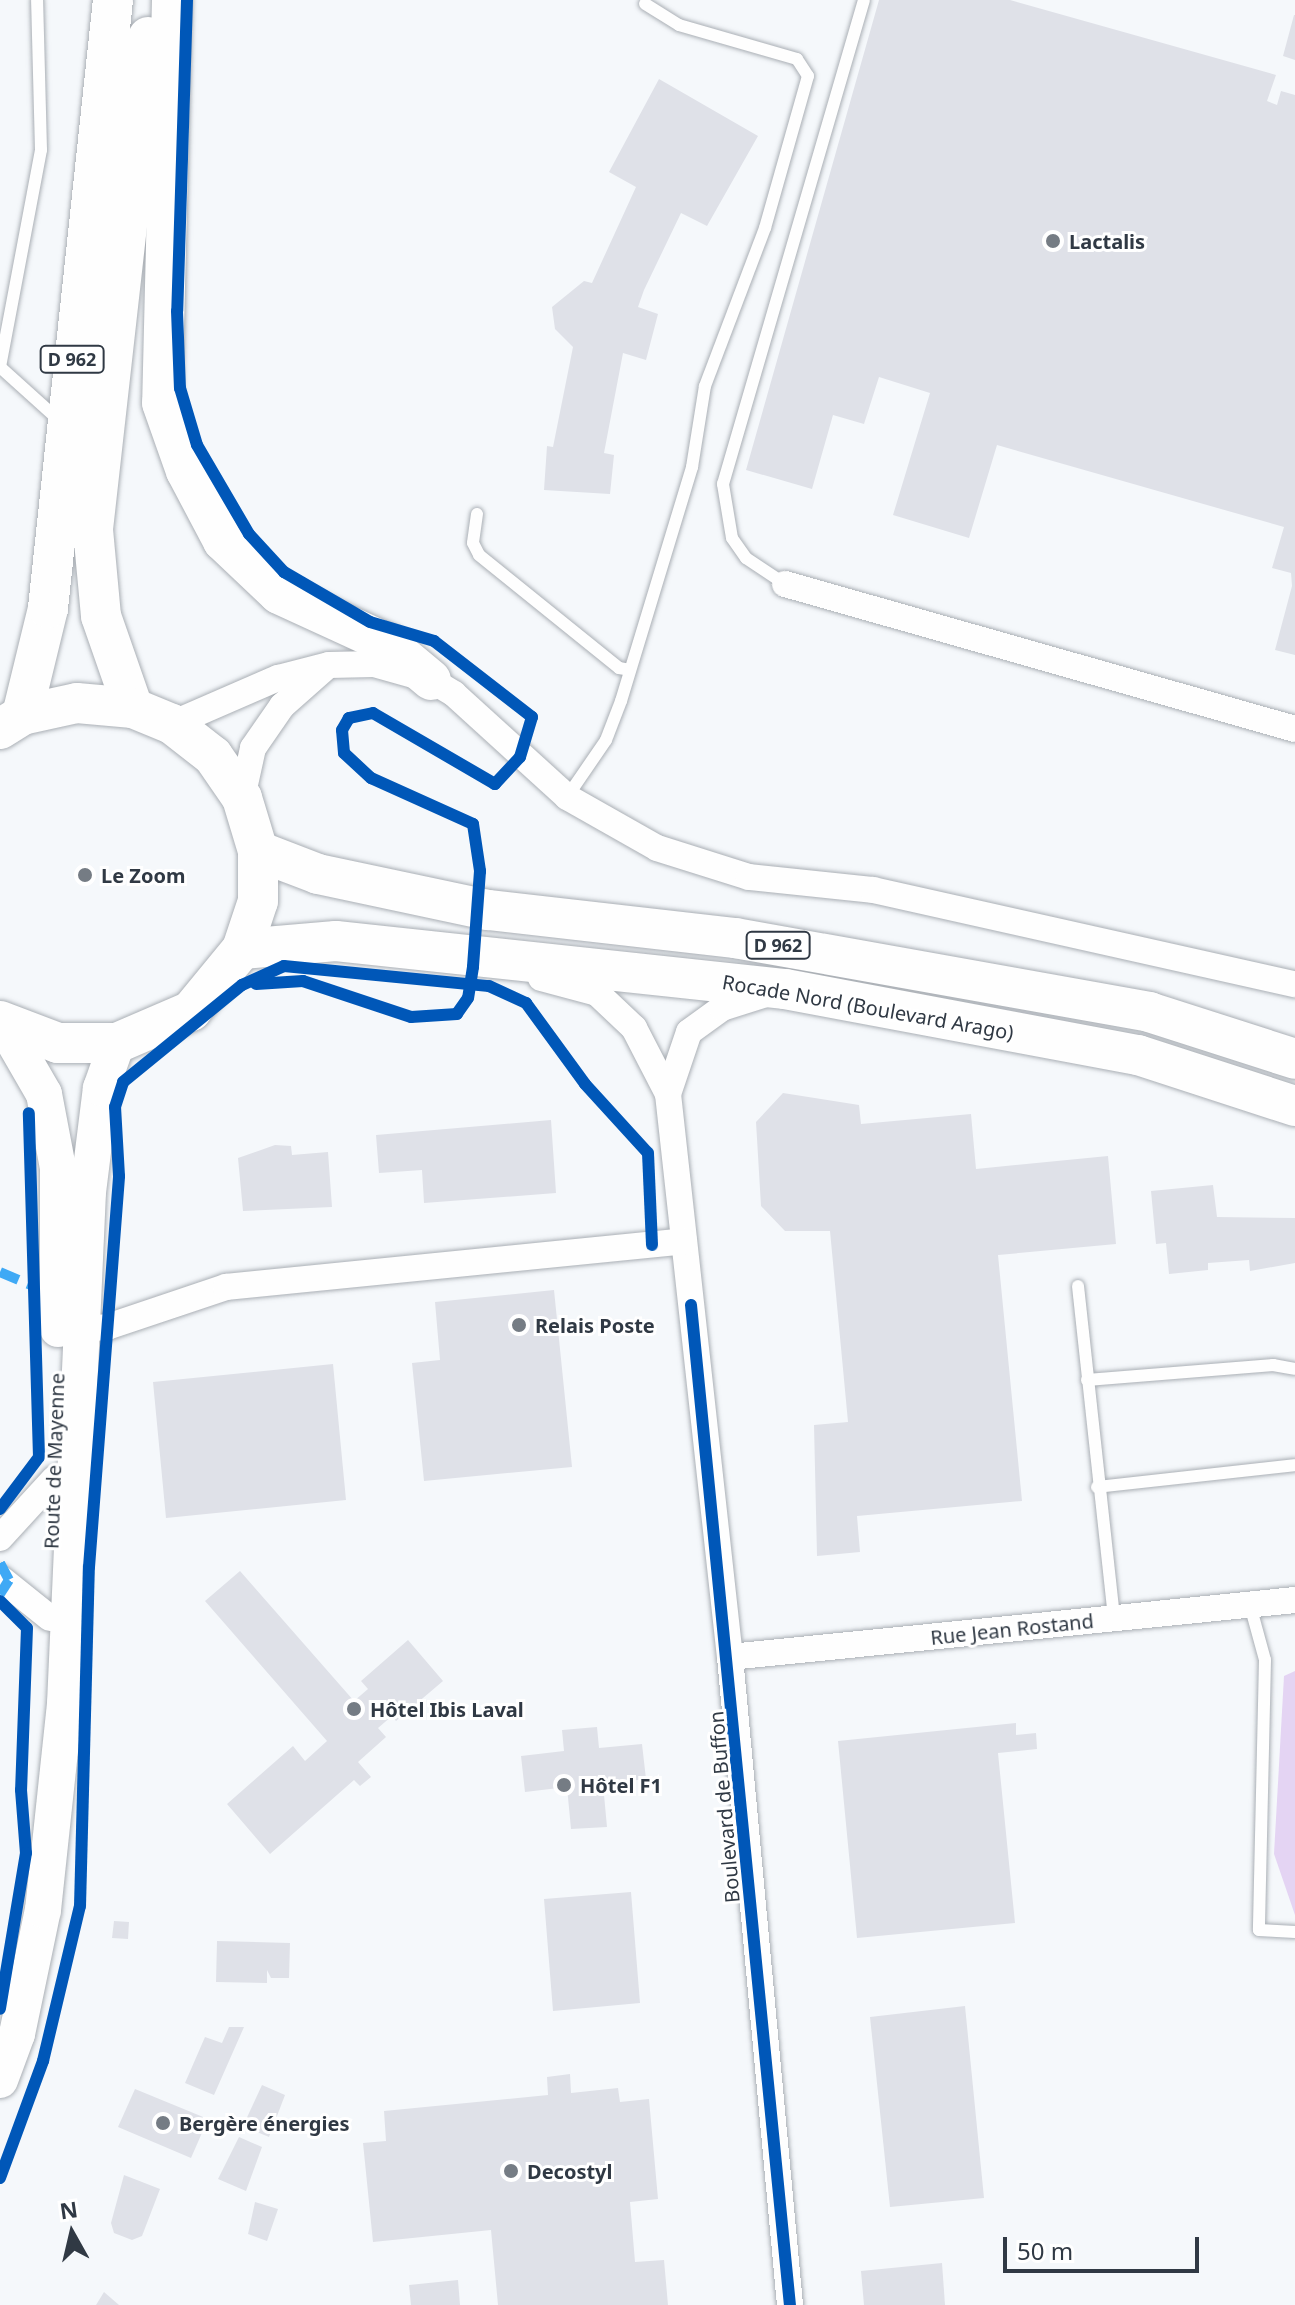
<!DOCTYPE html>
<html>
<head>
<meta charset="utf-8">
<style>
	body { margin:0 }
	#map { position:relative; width:1295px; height:2305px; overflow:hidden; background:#f5f8fb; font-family:"Noto Sans",sans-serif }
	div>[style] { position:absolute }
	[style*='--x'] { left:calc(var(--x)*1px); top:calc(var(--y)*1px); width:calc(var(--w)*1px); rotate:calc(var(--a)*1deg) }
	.green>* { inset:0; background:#e4d4f3 }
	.building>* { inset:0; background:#dfe1e8 }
	.roads { filter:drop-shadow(0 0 2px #aaafb5) drop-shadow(0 0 2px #aaafb5) }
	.lane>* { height:12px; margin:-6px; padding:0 6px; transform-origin:6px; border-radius:6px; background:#fefefe }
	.street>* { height:26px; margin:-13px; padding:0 13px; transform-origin:13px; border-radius:13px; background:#fefefe }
	.secondary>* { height:36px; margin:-18px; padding:0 18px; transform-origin:18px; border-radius:18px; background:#fefefe }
	.primary>* { height:40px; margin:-20px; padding:0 20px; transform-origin:20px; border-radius:20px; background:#fefefe }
	.quiet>* { height:10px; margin-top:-5px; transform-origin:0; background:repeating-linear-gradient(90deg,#3fa9f5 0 20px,transparent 0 30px) }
	.cycleway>* { height:12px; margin:-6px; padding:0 6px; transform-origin:6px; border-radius:6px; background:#0057b8 }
	.dots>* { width:22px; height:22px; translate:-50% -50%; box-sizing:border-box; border:4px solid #fff; border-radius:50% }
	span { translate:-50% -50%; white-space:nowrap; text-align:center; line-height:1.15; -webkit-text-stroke:6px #fff; paint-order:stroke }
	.shield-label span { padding:2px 6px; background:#fff; border:2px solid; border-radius:6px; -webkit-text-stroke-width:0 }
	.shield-label { font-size:18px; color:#303944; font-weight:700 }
	.poi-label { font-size:20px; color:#303944; font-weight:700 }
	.left { translate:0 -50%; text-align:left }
	.street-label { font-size:20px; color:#303944 }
	.north { position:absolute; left:32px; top:2193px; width:80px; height:80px; -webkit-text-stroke:6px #fff; paint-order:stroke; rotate:352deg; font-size:22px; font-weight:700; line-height:32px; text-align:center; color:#303944 }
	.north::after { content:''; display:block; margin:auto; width:28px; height:36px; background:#303944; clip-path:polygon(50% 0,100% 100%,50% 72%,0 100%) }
	.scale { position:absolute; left:1003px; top:2237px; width:196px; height:36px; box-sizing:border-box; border:4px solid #303944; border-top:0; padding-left:10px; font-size:24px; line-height:28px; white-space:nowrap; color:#303944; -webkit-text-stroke:6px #fff; paint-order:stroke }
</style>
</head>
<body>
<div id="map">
	<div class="green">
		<i style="clip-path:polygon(1295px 1671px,1295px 1915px,1274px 1854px,1284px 1676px)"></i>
	</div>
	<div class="building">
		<i style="clip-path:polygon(879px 0,1010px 0,1276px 75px,1267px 101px,1277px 105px,1281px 91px,1295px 95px,1295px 655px,1275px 650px,1292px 586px,1291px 573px,1272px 568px,1284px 527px,997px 445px,969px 538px,893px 515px,930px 393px,879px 377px,864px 424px,833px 415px,812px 489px,746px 470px)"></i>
		<i style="clip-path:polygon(1294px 15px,1295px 15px,1295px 60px,1283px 56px)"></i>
		<i style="clip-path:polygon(659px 79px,758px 136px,707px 226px,681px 213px,644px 290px,638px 307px,658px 314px,646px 360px,623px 353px,604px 453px,614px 455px,610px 494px,544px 490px,547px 446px,553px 447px,573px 347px,555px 329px,552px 307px,584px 281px,592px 283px,636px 187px,609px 172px)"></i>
		<i style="clip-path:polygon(783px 1093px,859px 1105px,861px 1124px,971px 1114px,976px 1169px,1108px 1156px,1116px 1244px,998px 1255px,1022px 1501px,857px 1516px,860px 1552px,817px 1556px,814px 1425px,848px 1422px,830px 1231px,785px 1231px,761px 1206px,756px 1122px)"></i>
		<i style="clip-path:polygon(551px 1120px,556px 1193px,424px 1203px,422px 1170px,379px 1173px,376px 1135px)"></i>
		<i style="clip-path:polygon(275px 1145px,291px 1146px,292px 1155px,328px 1152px,332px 1207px,243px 1211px,238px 1158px)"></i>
		<i style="clip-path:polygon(1213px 1185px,1217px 1217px,1295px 1218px,1295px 1263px,1250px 1271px,1249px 1260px,1208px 1263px,1208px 1270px,1169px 1274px,1166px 1243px,1156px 1244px,1151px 1191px)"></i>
		<i style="clip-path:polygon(554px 1290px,572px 1467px,424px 1481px,412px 1363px,440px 1360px,435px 1302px)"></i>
		<i style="clip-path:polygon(333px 1364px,346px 1500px,166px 1518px,153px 1382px)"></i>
		<i style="clip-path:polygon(240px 1571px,354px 1701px,368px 1689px,361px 1681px,408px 1640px,443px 1681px,396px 1721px,392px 1716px,378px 1728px,386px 1737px,358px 1762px,371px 1777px,360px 1786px,354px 1780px,270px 1854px,227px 1804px,293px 1746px,305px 1761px,327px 1741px,205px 1601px)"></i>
		<i style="clip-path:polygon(1016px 1723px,1016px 1735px,1036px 1733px,1037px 1749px,998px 1753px,1015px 1923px,857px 1938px,838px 1741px)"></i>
		<i style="clip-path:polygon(597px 1727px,599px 1748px,642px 1744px,646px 1779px,603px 1784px,607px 1827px,571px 1829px,567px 1787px,525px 1792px,521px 1756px,564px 1751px,562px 1730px)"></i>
		<i style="clip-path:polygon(631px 1892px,640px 2003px,553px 2011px,544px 1899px)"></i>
		<i style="clip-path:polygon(114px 1921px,129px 1922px,128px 1939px,112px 1938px)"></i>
		<i style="clip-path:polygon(217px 1941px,290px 1943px,289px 1978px,271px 1978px,267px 1970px,267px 1983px,216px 1982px)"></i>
		<i style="clip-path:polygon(965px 2006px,984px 2198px,890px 2207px,870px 2017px)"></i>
		<i style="clip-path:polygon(229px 2027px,244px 2027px,214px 2095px,185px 2083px,205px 2037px,222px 2043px)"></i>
		<i style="clip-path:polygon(570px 2074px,571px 2093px,618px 2088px,620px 2102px,649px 2099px,658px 2199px,630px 2202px,635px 2262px,664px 2260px,668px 2305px,498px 2305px,491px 2230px,373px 2242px,363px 2143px,386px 2141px,384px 2111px,548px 2095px,547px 2077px)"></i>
		<i style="clip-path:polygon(262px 2085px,285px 2095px,269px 2137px,243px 2126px)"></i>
		<i style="clip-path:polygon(135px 2089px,208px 2119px,191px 2158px,118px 2127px)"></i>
		<i style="clip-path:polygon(239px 2137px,262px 2147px,246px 2191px,218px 2179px)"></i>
		<i style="clip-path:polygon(124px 2175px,160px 2189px,142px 2236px,132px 2240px,114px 2233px,111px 2223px)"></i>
		<i style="clip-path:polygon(255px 2202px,278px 2209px,267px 2241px,248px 2234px)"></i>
		<i style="clip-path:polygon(942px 2263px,945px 2305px,864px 2305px,861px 2271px)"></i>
		<i style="clip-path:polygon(458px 2280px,460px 2305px,411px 2305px,409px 2285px)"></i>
		<i style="clip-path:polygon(104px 2292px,119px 2305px,96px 2305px)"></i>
	</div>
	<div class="roads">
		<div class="lane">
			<i style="--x:0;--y:367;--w:221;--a:-79.3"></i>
			<i style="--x:41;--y:150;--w:150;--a:-91.5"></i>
			<i style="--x:0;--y:367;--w:81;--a:42"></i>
			<i style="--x:477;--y:514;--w:29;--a:98"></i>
			<i style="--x:473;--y:543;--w:13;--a:63"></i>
			<i style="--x:479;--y:555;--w:180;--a:38.9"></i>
			<i style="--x:619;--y:668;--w:11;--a:10"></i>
			<i style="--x:785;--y:584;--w:47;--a:-146.3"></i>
			<i style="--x:746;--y:558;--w:24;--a:-125"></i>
			<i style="--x:732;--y:538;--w:55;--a:-99.5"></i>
			<i style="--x:723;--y:484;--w:504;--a:-73.76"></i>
			<i style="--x:567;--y:797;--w:69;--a:-55.6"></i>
			<i style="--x:606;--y:740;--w:42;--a:-69"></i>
			<i style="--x:621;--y:701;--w:245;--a:-73.1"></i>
			<i style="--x:692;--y:467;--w:82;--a:-80.9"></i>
			<i style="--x:705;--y:386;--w:169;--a:-69.2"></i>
			<i style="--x:765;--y:228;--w:158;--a:-74.2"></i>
			<i style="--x:808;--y:76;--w:20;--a:-123"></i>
			<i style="--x:797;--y:59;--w:123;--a:-163.9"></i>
			<i style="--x:679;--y:25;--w:40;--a:-148"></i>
			<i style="--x:1078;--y:1286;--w:335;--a:83.8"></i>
			<i style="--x:1087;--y:1380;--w:187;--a:-4.6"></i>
			<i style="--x:1273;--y:1365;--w:22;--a:10"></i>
			<i style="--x:1097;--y:1487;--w:199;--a:-6.3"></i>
			<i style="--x:1250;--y:1605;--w:57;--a:74.7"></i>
			<i style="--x:1265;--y:1660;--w:270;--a:91.3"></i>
			<i style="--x:1259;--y:1930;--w:36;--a:3"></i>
		</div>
		<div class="street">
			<i style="--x:785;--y:584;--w:530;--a:15.87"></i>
			<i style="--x:172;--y:724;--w:116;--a:-23.5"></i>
			<i style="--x:278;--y:678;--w:53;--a:-14.3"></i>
			<i style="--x:329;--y:665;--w:45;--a:-1.3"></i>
			<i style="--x:374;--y:664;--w:59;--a:15.7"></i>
			<i style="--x:431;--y:680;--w:27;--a:31"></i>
			<i style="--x:454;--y:694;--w:153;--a:42.3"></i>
			<i style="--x:567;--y:797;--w:103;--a:29.5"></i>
			<i style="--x:657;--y:848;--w:96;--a:17.5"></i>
			<i style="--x:749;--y:877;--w:125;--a:6"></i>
			<i style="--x:873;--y:890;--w:432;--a:12.6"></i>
			<i style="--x:242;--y:798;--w:51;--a:-77.6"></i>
			<i style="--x:253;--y:748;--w:51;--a:-55.4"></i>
			<i style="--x:282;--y:706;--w:57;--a:-41.5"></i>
			<i style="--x:541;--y:978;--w:58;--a:15"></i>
			<i style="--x:597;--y:993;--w:51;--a:43.4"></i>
			<i style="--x:634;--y:1028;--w:74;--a:62.7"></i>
			<i style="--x:668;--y:1094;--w:566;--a:83.72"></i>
			<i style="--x:730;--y:1657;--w:651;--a:84.71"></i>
			<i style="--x:668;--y:1094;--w:65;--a:-71.3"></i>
			<i style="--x:689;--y:1032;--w:41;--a:-36"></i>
			<i style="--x:722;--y:1008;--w:46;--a:-17.7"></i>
			<i style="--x:80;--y:1329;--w:27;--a:-4"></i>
			<i style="--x:107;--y:1327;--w:126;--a:-18.6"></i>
			<i style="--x:226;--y:1287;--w:460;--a:-5.7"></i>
			<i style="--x:0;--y:1538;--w:80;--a:-47.5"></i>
			<i style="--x:0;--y:1578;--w:64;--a:38.7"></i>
			<i style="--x:730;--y:1657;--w:568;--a:-5.76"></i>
		</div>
		<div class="secondary">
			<i style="--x:3;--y:1023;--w:82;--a:60"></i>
			<i style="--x:44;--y:1094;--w:75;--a:79.3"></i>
			<i style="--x:58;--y:1168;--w:161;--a:90"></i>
			<i style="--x:0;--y:2080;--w:49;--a:-69.7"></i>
			<i style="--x:17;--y:2034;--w:127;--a:-78.2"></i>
			<i style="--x:43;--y:1910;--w:207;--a:-83.9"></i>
			<i style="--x:65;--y:1704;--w:513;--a:-87.43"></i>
			<i style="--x:88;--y:1192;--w:105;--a:-82.9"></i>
			<i style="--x:101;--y:1088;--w:48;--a:-70.4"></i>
		</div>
		<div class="primary">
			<i style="--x:172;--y:0;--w:403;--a:91.4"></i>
			<i style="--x:162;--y:403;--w:72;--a:70.6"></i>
			<i style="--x:186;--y:471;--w:79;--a:62.1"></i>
			<i style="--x:223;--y:541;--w:77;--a:43.4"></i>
			<i style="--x:279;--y:594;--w:120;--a:24.6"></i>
			<i style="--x:388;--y:644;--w:56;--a:39.9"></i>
			<i style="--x:133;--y:708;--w:97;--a:-109.2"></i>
			<i style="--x:101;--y:616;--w:87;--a:-95.3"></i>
			<i style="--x:93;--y:529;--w:495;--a:-83.6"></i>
			<i style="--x:22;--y:715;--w:110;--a:-76.3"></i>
			<i style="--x:48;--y:608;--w:611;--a:-83.9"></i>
			<i style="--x:0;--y:729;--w:26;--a:-32"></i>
			<i style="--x:22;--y:715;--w:56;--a:-12.3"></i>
			<i style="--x:77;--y:703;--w:56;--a:5.1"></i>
			<i style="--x:133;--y:708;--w:42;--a:22.3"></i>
			<i style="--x:172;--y:724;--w:52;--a:38"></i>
			<i style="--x:213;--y:756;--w:51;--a:55.4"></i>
			<i style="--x:242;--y:798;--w:55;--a:73.2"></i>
			<i style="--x:258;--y:851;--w:50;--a:90"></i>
			<i style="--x:258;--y:901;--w:51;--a:108.4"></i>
			<i style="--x:242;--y:949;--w:80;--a:129.4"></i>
			<i style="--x:191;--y:1011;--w:81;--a:156.6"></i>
			<i style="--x:117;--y:1043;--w:59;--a:180"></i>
			<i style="--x:58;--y:1043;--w:62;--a:-159.2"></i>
			<i style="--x:258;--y:851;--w:64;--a:21"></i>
			<i style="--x:318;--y:874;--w:174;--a:12"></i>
			<i style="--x:488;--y:910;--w:249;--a:6.5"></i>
			<i style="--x:735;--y:938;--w:421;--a:10.1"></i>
			<i style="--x:1149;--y:1012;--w:153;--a:17.8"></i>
			<i style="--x:242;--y:949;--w:94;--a:-4.9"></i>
			<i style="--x:336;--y:941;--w:452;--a:6.1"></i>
			<i style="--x:785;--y:989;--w:359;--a:10.6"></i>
			<i style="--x:1138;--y:1055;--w:165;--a:18"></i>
		</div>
	</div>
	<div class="quiet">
		<i style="--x:0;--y:1272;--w:39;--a:23"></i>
		<i style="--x:0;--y:1563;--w:19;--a:62"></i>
		<i style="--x:9;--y:1580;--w:17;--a:123"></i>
	</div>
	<div class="cycleway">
		<i style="--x:187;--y:0;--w:311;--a:91.8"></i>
		<i style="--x:177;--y:311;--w:77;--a:87.8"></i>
		<i style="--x:180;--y:388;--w:59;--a:73.4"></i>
		<i style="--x:197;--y:445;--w:103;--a:59.7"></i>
		<i style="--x:249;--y:534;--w:52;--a:47.4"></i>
		<i style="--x:284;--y:572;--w:99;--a:30.2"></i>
		<i style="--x:370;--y:622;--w:67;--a:16.5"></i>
		<i style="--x:434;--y:641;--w:124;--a:37.8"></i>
		<i style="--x:532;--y:717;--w:42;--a:106.7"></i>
		<i style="--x:520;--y:757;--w:37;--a:133"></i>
		<i style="--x:495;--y:784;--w:141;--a:-149.8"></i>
		<i style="--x:373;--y:713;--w:25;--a:168"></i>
		<i style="--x:349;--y:718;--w:14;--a:120"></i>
		<i style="--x:342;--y:730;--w:23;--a:85"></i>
		<i style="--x:344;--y:753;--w:37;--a:43"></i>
		<i style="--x:371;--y:778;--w:112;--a:24.3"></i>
		<i style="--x:473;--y:824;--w:48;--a:81.5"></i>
		<i style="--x:480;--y:871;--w:96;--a:94.2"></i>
		<i style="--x:473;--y:967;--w:31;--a:99"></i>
		<i style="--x:468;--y:998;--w:19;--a:125"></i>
		<i style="--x:457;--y:1014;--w:46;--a:176.3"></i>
		<i style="--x:411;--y:1017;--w:114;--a:-161.6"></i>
		<i style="--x:303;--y:981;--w:47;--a:176.3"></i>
		<i style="--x:691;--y:1305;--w:1005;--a:84.35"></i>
		<i style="--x:0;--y:1509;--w:65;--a:-53.1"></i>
		<i style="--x:39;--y:1457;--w:344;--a:-91.7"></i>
		<i style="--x:0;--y:1601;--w:38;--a:45"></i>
		<i style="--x:27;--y:1628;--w:162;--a:92.1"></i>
		<i style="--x:21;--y:1790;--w:63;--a:85.5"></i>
		<i style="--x:26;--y:1853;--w:158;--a:99.5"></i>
		<i style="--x:0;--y:2178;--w:125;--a:-69.8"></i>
		<i style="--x:43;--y:2061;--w:159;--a:-76.6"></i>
		<i style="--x:80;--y:1906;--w:339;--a:-88.5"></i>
		<i style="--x:89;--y:1567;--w:392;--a:-85.6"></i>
		<i style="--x:119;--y:1176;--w:69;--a:-93.3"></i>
		<i style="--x:115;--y:1107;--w:26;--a:-72"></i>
		<i style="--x:123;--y:1082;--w:154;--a:-39.2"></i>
		<i style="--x:242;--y:985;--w:46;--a:-24.3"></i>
		<i style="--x:284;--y:966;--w:206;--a:5.6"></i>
		<i style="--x:489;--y:986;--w:41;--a:24.7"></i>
		<i style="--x:526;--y:1003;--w:100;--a:53.9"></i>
		<i style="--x:585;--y:1084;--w:93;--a:47.6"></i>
		<i style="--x:648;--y:1153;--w:92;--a:87.5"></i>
	</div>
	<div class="dots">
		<i style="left:1053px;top:241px;background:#757c84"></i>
		<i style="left:85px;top:875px;background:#757c84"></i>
		<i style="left:519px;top:1325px;background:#757c84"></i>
		<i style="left:354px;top:1709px;background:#757c84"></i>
		<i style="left:564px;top:1785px;background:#757c84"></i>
		<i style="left:163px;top:2123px;background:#757c84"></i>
		<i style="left:511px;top:2171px;background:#757c84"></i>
	</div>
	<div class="shield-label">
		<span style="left:72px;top:359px">D 962</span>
		<span style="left:778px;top:945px">D 962</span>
	</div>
	<div class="poi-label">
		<span class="left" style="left:1069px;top:241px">Lactalis</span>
		<span class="left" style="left:101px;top:875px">Le Zoom</span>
		<span class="left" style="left:535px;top:1325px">Relais Poste</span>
		<span class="left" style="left:370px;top:1709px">Hôtel Ibis Laval</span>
		<span class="left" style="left:580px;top:1785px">Hôtel F1</span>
		<span class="left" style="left:179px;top:2123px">Bergère énergies</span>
		<span class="left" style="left:527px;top:2171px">Decostyl</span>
	</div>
	<div class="street-label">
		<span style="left:868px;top:1007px;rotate:10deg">Rocade Nord (Boulevard Arago)</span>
		<span style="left:54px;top:1461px;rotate:-88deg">Route de Mayenne</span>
		<span style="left:1012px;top:1629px;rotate:-6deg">Rue Jean Rostand</span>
		<span style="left:724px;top:1807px;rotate:-95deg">Boulevard de Buffon</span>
	</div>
	<div class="north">N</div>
	<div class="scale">50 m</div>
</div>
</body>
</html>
